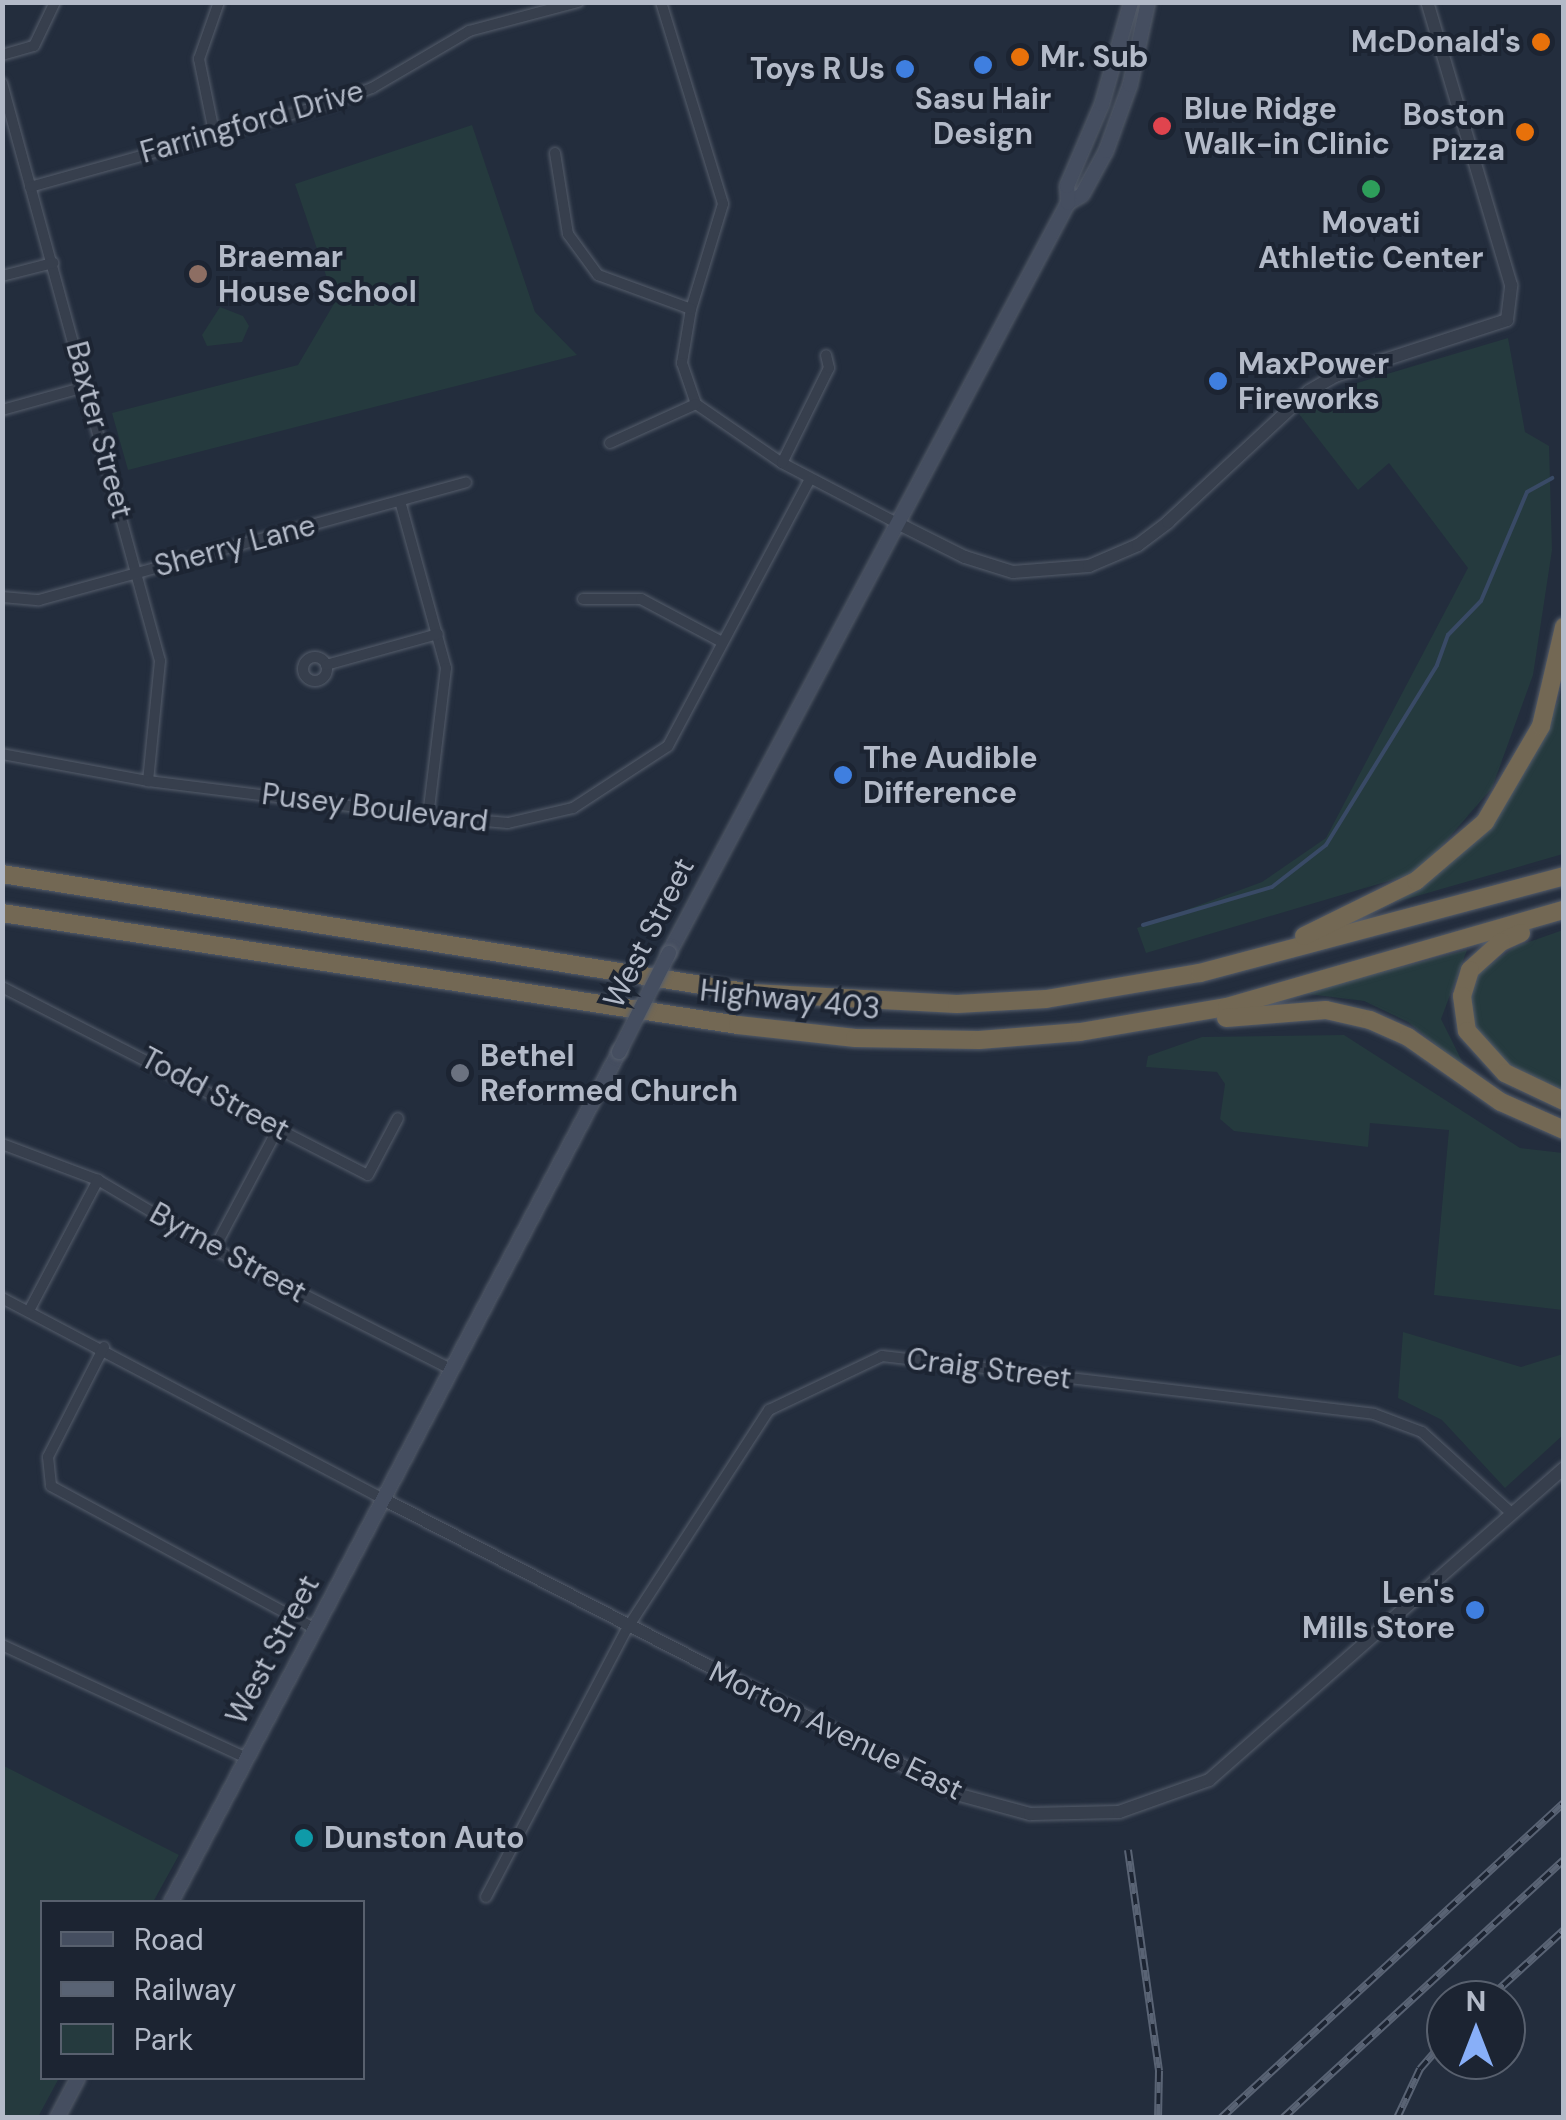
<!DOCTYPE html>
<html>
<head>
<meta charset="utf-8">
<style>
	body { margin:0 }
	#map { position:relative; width:1566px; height:2120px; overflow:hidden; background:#232d3d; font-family:"DM Sans",sans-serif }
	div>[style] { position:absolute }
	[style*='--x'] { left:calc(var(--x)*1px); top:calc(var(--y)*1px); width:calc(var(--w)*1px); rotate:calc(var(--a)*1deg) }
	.green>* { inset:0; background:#253a3e }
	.stream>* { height:4px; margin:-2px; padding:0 2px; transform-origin:2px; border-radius:2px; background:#394a66 }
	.roads { filter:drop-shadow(0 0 2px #555d6b) drop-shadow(0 0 2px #555d6b) }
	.minor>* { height:10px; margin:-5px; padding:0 5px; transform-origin:5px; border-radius:5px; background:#373f4d }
	.minor>.ring { margin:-5px; padding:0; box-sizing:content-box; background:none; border:10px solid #373f4d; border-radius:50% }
	.tertiary>* { height:12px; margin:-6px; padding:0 6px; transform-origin:6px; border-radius:6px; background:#373f4d }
	.secondary>* { height:14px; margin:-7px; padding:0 7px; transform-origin:7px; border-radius:7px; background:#454e60 }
	.motorway>* { height:18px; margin:-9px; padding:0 9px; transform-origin:9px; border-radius:9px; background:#736854 }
	.rail>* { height:8px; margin-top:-4px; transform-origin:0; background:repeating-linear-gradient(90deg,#1c2432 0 11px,#596374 0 22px); box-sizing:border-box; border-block:2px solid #596374 }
	.bridges { filter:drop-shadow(0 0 2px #555d6b) drop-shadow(0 0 2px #555d6b) }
	.secondary-bridge>* { height:14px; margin:-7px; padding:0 7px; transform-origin:7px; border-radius:7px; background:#454e60 }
	.dots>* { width:28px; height:28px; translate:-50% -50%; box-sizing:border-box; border:5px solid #1c2432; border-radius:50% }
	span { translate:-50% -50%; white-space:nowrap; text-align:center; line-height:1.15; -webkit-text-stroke:8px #1c2432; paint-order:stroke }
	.poi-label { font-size:30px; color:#b3bac8; font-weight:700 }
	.right { translate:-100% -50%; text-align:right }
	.left { translate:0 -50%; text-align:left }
	.street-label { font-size:30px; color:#b3bac8 }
	.frame { position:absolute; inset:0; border:5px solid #b3bac8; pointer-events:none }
	.legend { position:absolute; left:40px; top:1900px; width:325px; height:180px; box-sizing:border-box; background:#1c2432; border:2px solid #58606e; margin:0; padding:12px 18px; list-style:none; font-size:30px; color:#b3bac8 }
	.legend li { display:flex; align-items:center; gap:20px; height:50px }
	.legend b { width:50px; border:2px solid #58606e }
	.north { position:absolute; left:1426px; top:1980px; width:100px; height:100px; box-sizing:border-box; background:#1c2432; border:2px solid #58606e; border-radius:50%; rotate:0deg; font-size:28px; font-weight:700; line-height:40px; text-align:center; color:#b3bac8 }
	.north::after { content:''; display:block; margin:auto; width:35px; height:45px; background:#88aff8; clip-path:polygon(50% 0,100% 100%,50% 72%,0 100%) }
</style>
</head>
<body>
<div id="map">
	<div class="green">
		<i style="clip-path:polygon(472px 125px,535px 312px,577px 355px,128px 470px,112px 413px,298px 365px,335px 302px,295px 184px)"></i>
		<i style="clip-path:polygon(220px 307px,243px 316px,249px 326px,242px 342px,207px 346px,202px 335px)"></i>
		<i style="clip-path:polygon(1508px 338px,1525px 432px,1549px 446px,1552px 550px,1533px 675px,1492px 788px,1419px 872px,1146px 953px,1137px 928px,1262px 882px,1326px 838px,1468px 568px,1389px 463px,1358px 490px,1299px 414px,1350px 385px)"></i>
		<i style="clip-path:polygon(1563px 690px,1563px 854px,1396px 902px,1419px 887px,1534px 754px)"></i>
		<i style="clip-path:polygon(1563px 930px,1563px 1090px,1507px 1067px,1477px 1036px,1467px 1006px,1479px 973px,1515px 947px)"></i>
		<i style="clip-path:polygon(1467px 950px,1441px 1019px,1466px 1069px,1408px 1022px,1364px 1001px,1300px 993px)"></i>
		<i style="clip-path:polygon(1344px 1035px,1520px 1148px,1563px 1153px,1563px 1310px,1434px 1295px,1449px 1130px,1370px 1123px,1368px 1147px,1234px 1131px,1220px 1119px,1225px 1084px,1217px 1072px,1146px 1067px,1148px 1056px,1202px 1037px)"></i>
		<i style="clip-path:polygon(1403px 1332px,1521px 1367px,1563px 1354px,1563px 1435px,1505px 1488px,1442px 1420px,1398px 1398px)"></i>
		<i style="clip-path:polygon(2px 1765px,179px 1855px,153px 1902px,42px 1902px,42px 2078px,59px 2078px,38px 2117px,3px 2117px)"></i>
	</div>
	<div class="stream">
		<i style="--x:1143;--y:925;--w:134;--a:-16.4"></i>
		<i style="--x:1272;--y:887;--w:68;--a:-37.9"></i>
		<i style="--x:1326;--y:845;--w:211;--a:-58.3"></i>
		<i style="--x:1437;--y:665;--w:32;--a:-70"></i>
		<i style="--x:1448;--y:635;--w:47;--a:-45.9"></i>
		<i style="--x:1481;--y:601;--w:118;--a:-67.1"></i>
		<i style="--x:1527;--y:492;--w:29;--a:-29"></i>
	</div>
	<div class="roads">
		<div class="minor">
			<i style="--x:661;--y:2;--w:211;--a:72.9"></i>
			<i style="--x:723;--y:204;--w:110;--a:106.9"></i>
			<i style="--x:691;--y:309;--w:55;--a:99.5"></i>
			<i style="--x:682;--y:363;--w:43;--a:71.1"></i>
			<i style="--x:696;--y:404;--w:104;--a:34.5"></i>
			<i style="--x:782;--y:463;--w:130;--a:27.6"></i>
			<i style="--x:2;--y:55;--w:33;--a:-16"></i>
			<i style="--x:34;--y:46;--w:49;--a:-64.5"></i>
			<i style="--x:2;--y:83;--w:599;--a:74.71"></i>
			<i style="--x:160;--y:661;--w:121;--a:95.7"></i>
			<i style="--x:214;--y:132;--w:75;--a:-101.6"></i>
			<i style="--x:199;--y:59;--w:60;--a:-70.7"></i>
			<i style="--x:555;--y:153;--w:82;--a:80.9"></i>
			<i style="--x:568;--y:234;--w:51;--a:53.8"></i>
			<i style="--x:598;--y:275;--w:99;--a:20.1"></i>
			<i style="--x:30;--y:187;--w:313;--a:-15.6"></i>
			<i style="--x:331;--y:103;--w:44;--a:-20.1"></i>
			<i style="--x:372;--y:88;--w:113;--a:-30.4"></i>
			<i style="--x:469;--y:31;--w:113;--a:-14.9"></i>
			<i style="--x:2;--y:276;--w:53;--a:-14.3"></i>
			<i style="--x:2;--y:410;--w:86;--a:-15.5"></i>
			<i style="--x:610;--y:443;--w:94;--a:-24.4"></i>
			<i style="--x:782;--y:463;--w:106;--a:-63.7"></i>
			<i style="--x:829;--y:368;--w:13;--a:-103"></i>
			<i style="--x:400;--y:501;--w:173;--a:74.6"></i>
			<i style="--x:446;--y:668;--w:149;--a:96.9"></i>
			<i style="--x:2;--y:597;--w:37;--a:5"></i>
			<i style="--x:39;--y:600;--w:443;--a:-15.4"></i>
			<i style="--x:583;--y:599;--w:58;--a:0"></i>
			<i style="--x:641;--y:599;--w:89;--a:28"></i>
			<i class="ring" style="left:303px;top:657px;width:14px;height:14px"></i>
			<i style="--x:326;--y:665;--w:116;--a:-15.5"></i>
			<i style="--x:2;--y:754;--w:148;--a:10.5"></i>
			<i style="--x:148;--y:781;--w:282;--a:7.1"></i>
			<i style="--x:428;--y:816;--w:80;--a:5"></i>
			<i style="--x:508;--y:823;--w:67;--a:-13"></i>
			<i style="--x:573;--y:808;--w:113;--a:-33.1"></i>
			<i style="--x:668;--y:746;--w:302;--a:-62"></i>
			<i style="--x:2;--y:987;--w:411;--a:27.2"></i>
			<i style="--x:368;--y:1175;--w:64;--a:-62.2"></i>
			<i style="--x:2;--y:1144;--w:103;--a:20.6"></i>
			<i style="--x:98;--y:1180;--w:135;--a:30.7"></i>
			<i style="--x:214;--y:1249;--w:267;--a:26.9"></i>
			<i style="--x:214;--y:1249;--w:138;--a:-62"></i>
			<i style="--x:2;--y:1298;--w:431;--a:27.8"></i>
			<i style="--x:31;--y:1307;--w:144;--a:-62.2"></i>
			<i style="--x:104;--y:1347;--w:123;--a:117"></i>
			<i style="--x:48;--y:1457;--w:29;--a:84"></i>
			<i style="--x:51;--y:1486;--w:300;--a:28.4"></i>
			<i style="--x:2;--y:1645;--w:270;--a:24.8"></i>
			<i style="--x:486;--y:1897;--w:305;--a:-62.3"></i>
			<i style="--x:628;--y:1627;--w:259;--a:-57"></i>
			<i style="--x:769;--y:1410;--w:125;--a:-25.5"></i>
			<i style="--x:882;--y:1356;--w:495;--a:6.7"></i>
			<i style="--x:1374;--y:1414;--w:51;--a:20.6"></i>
			<i style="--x:1422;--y:1432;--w:118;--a:42.2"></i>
		</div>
		<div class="tertiary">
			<i style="--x:897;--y:523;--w:76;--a:26.6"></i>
			<i style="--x:965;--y:557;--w:50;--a:17.4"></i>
			<i style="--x:1013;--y:572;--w:76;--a:-4.5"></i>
			<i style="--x:1089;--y:566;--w:53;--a:-23.2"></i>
			<i style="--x:1138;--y:545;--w:38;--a:-37"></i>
			<i style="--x:1168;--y:522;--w:192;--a:-42.9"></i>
			<i style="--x:1309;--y:391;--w:30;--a:-30"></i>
			<i style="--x:1335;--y:376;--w:181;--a:-18"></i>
			<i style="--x:1507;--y:320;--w:35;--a:-83"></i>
			<i style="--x:1511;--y:285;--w:295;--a:-106.5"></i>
			<i style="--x:383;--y:1499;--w:648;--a:27.16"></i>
			<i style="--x:960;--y:1795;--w:73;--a:15.2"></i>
			<i style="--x:1030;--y:1814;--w:89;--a:-1.3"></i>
			<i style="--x:1119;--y:1812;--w:96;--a:-19.6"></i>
			<i style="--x:1209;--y:1780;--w:473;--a:-41.3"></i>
		</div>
		<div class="secondary">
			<i style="--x:1068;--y:203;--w:16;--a:-30"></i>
			<i style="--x:1082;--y:195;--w:50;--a:-61.4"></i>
			<i style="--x:1106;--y:151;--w:70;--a:-70"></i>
			<i style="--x:1130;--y:85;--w:85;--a:-77.8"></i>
			<i style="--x:669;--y:953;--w:850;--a:-61.99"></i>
			<i style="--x:1068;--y:203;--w:17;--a:-93"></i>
			<i style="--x:1067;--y:186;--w:89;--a:-66.9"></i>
			<i style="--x:1102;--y:104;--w:106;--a:-74.1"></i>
			<i style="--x:171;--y:1902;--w:961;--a:-62.21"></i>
			<i style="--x:57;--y:2118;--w:45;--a:-62.3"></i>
		</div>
		<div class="motorway">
			<i style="--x:2;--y:874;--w:759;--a:9.02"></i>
			<i style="--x:752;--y:993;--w:205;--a:3.1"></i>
			<i style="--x:957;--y:1004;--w:89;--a:-3.2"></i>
			<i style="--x:1046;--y:999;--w:156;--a:-9.6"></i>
			<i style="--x:1200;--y:973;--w:377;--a:-14.9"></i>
			<i style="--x:2;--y:913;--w:744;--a:8.65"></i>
			<i style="--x:738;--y:1025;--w:118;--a:6.3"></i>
			<i style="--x:855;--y:1038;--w:124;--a:0.9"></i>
			<i style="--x:979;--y:1040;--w:101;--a:-4.5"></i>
			<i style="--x:1080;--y:1032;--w:149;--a:-9.7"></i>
			<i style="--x:1227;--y:1007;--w:351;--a:-16.1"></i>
			<i style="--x:1521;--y:933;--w:22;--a:156"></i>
			<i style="--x:1501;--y:942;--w:42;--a:137.9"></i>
			<i style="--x:1470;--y:970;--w:27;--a:107"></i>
			<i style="--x:1462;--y:996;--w:35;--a:82"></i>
			<i style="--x:1467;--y:1031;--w:57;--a:47.9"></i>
			<i style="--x:1505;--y:1073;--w:65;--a:25.4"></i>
			<i style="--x:1304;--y:936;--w:125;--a:-26.2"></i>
			<i style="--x:1416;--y:881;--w:91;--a:-40.5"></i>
			<i style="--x:1485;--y:822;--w:111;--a:-59.7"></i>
			<i style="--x:1541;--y:726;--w:102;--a:-76.9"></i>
			<i style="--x:1226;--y:1018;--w:100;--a:-4.6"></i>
			<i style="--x:1326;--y:1010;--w:45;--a:12.8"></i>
			<i style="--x:1370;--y:1020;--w:42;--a:24.1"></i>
			<i style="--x:1408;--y:1037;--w:113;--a:35"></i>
			<i style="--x:1501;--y:1102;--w:69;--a:24"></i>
		</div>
	</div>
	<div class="rail">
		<i style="--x:1128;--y:1850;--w:223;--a:82"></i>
		<i style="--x:1159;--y:2071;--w:47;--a:91.2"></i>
		<i style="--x:1487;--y:2000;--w:104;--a:-42.3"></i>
		<i style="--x:1221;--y:2118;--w:466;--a:-42.6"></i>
		<i style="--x:1283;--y:2118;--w:381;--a:-42.6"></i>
		<i style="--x:1397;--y:2118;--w:54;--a:-64.9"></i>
		<i style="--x:1420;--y:2069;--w:40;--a:-49"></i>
	</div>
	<div class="bridges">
		<div class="secondary-bridge">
			<i style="--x:619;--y:1052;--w:111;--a:-63.2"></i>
		</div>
	</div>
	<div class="dots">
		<i style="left:1541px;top:42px;background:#e8710a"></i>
		<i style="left:1020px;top:57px;background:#e8710a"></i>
		<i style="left:983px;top:65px;background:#3f7fe0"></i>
		<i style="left:905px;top:69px;background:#3f7fe0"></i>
		<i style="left:1162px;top:126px;background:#e0444e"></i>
		<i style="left:1525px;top:132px;background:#e8710a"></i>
		<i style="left:1371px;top:189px;background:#2e9e5b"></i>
		<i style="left:198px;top:274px;background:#8d6e63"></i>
		<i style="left:1218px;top:381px;background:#3f7fe0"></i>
		<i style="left:843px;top:775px;background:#3f7fe0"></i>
		<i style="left:460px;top:1073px;background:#6b7280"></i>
		<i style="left:1475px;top:1610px;background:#3f7fe0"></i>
		<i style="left:304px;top:1838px;background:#0f9aa8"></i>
	</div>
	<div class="poi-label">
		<span class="right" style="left:1521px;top:42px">McDonald's</span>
		<span class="left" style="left:1040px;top:57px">Mr. Sub</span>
		<span class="right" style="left:885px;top:69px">Toys R Us</span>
		<span style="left:983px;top:116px">Sasu Hair<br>Design</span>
		<span class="left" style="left:1184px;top:126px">Blue Ridge<br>Walk-in Clinic</span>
		<span class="right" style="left:1505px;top:132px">Boston<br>Pizza</span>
		<span style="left:1371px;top:240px">Movati<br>Athletic Center</span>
		<span class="left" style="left:218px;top:274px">Braemar<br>House School</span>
		<span class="left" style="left:1238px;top:381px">MaxPower<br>Fireworks</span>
		<span class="left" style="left:863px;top:775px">The Audible<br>Difference</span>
		<span class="left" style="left:480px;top:1073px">Bethel<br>Reformed Church</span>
		<span class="right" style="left:1455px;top:1610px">Len's<br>Mills Store</span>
		<span class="left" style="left:324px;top:1838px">Dunston Auto</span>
	</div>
	<div class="street-label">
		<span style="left:252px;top:122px;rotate:-16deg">Farringford Drive</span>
		<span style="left:99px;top:430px;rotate:75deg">Baxter Street</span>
		<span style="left:235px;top:546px;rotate:-15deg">Sherry Lane</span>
		<span style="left:375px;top:808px;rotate:7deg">Pusey Boulevard</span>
		<span style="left:649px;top:933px;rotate:-63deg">West Street</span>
		<span style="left:790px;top:1000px;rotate:6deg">Highway 403</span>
		<span style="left:215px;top:1094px;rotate:28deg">Todd Street</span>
		<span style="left:228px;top:1253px;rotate:29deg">Byrne Street</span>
		<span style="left:989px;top:1369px;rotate:7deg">Craig Street</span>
		<span style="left:273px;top:1650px;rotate:-62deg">West Street</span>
		<span style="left:836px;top:1731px;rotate:26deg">Morton Avenue East</span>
	</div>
	<div class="frame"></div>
	<ul class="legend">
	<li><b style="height:12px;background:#454e60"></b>Road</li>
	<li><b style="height:12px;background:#596374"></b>Railway</li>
	<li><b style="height:28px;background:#253a3e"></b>Park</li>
	</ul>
	<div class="north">N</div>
</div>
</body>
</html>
